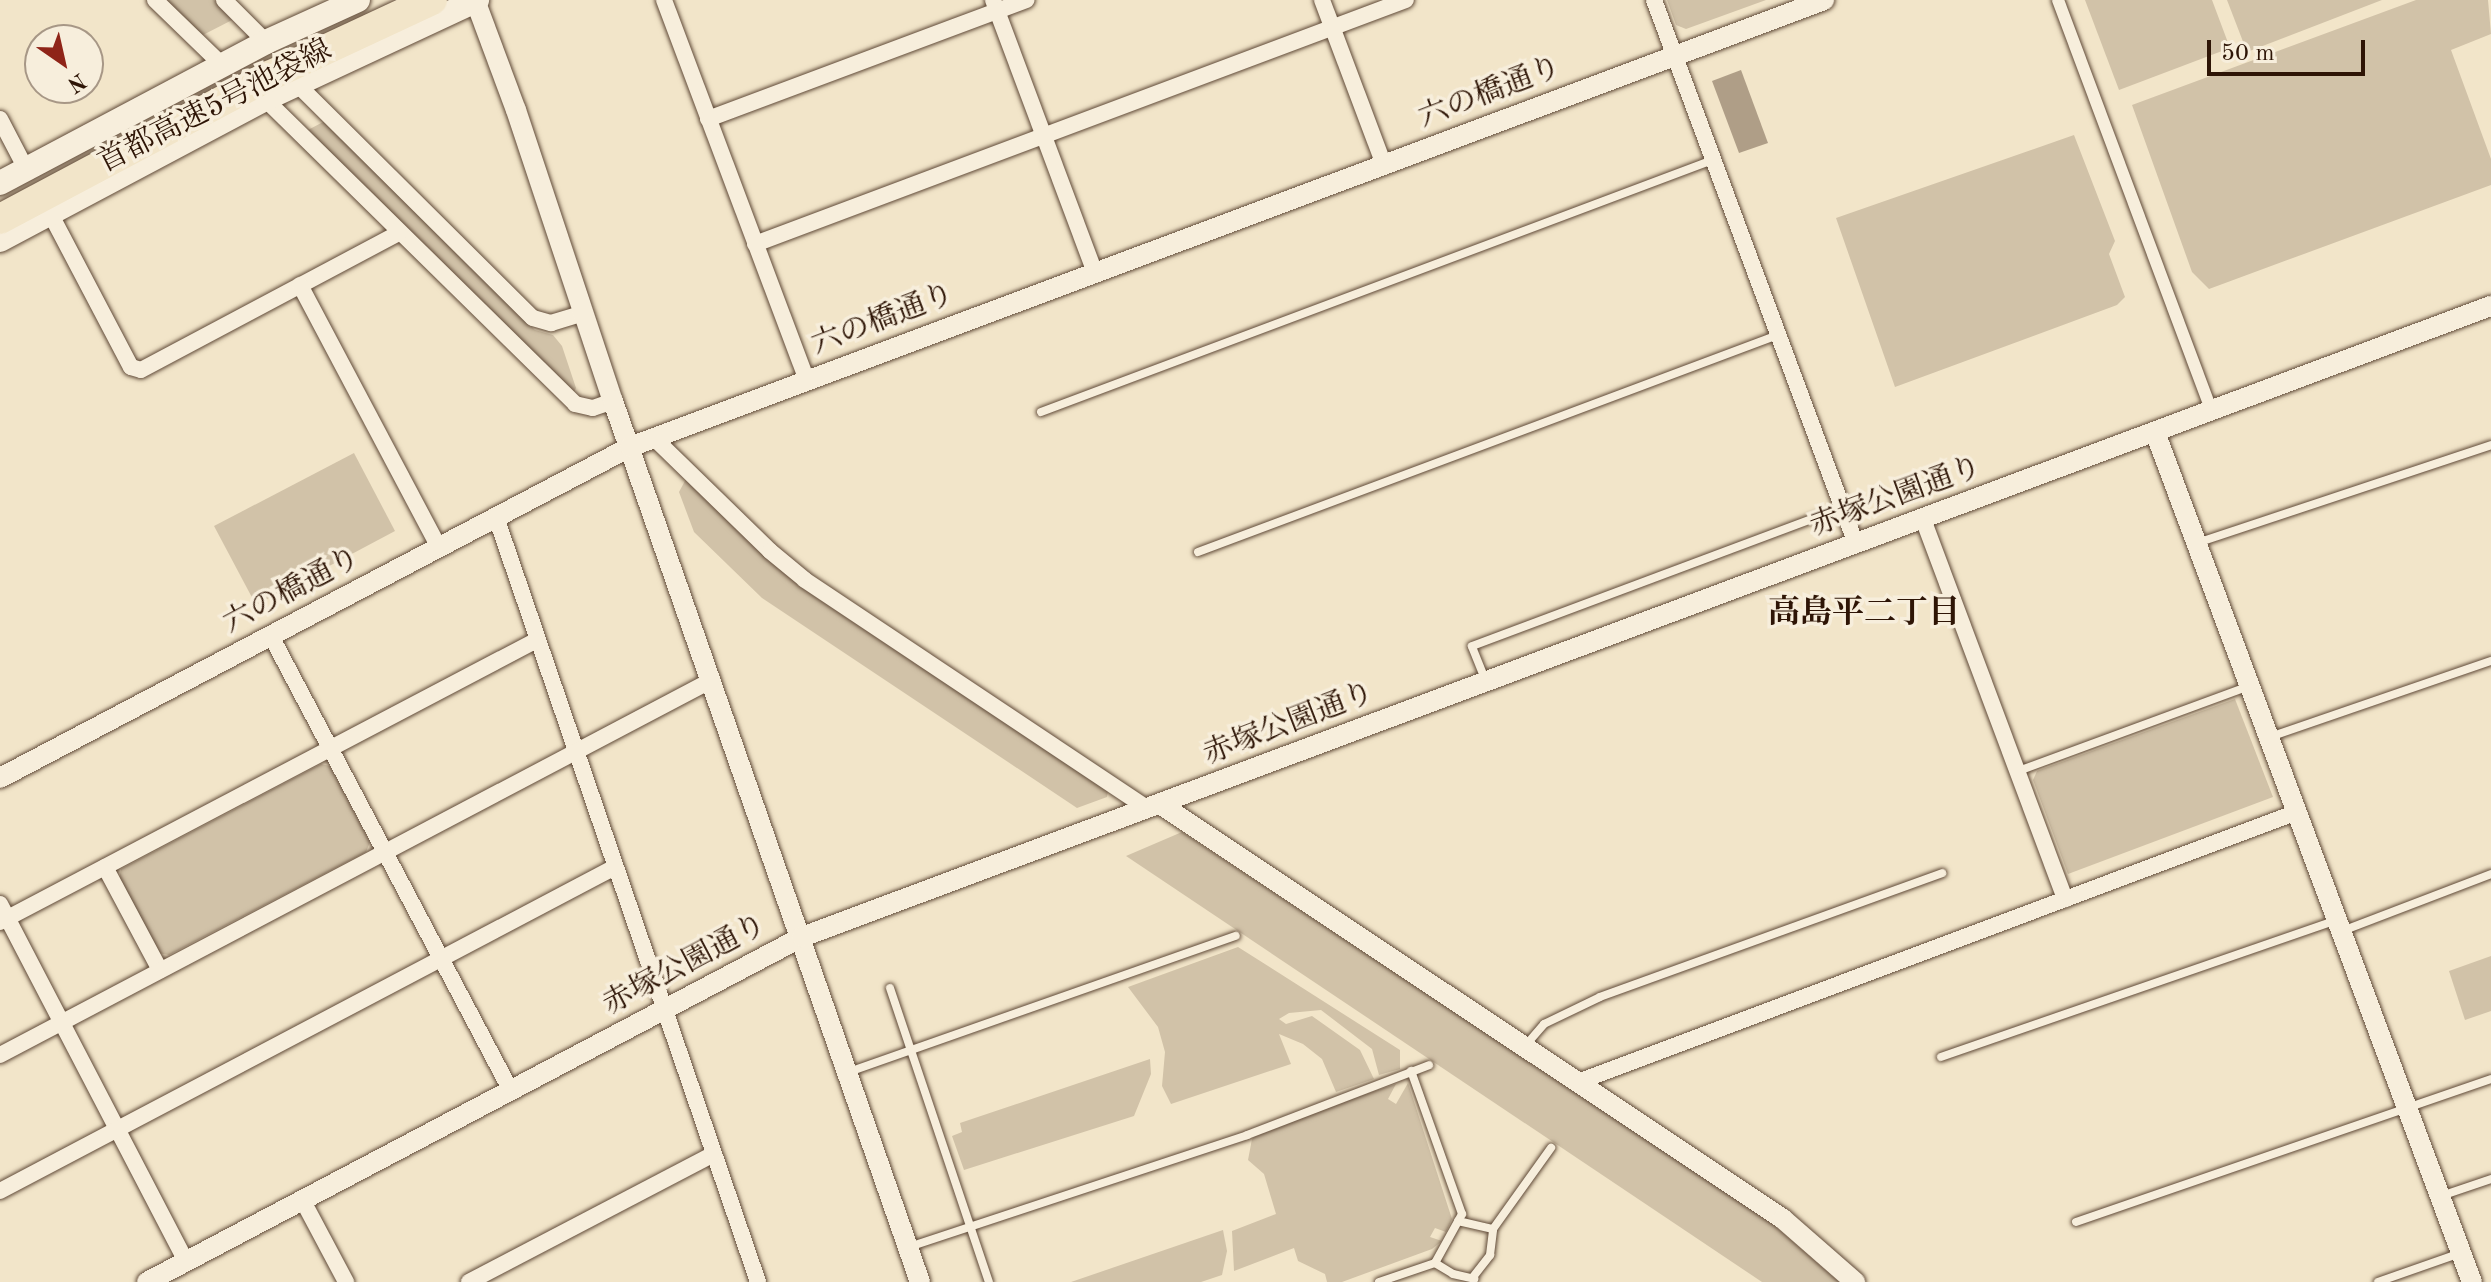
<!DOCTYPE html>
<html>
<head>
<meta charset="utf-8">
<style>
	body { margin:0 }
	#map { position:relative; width:2491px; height:1282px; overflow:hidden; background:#f2e5c9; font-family:"Old Standard TT","Noto Serif JP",serif }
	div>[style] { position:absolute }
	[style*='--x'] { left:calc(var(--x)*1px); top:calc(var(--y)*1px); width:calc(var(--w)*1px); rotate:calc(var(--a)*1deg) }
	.green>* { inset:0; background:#d1c2a8 }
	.water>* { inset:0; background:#af9e87 }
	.roads { filter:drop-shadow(0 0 2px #5f4937) drop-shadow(0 0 2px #5f4937) }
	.service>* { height:8px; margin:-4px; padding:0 4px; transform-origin:4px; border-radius:4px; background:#f7eedc }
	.pedestrian>* { height:12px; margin:-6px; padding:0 6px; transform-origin:6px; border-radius:6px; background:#f7eedc }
	.minor>* { height:16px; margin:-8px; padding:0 8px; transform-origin:8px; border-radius:8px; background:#f7eedc }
	.tertiary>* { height:20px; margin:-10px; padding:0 10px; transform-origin:10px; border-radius:10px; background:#f7eedc }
	.secondary>* { height:24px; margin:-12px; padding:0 12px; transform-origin:12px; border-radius:12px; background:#f7eedc }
	.motorway>* { height:30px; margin:-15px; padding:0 15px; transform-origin:15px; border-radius:15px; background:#f2e5c9 }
	span { translate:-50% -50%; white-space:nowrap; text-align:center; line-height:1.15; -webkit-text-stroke:7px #f7eedc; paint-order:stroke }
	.street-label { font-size:30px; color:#2e1506 }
	.neighbourhood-label { font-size:32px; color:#2e1506; font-weight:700 }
	.north { position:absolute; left:24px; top:24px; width:80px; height:80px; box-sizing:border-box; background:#f7eedc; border:2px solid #a79786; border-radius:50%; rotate:146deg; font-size:22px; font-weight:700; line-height:32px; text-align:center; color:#2e1506 }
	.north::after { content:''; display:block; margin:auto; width:28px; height:36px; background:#8f2418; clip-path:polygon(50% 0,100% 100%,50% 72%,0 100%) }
	.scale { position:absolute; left:2207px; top:40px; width:158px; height:36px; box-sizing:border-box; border:4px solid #2e1506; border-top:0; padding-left:10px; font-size:24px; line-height:28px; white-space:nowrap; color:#2e1506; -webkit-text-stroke:6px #f7eedc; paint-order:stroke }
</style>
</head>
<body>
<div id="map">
	<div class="green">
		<i style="clip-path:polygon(164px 0,214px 0,234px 19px,201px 36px)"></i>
		<i style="clip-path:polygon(1667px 0,1766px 0,1686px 29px,1676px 25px)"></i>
		<i style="clip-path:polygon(2085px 0,2212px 0,2230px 48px,2119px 90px)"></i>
		<i style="clip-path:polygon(2227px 0,2382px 0,2247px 52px)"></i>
		<i style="clip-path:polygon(2416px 0,2488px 0,2491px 34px,2451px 50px,2491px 159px,2491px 185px,2209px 289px,2192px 272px,2132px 105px)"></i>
		<i style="clip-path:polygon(325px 121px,535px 330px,553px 335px,562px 346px,576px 388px,573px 394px,306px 131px)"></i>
		<i style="clip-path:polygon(2074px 135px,2115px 241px,2109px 254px,2125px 297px,2117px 305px,1895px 387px,1836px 218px)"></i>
		<i style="clip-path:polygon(354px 453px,395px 531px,256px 605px,214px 526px)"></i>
		<i style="clip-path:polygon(686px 479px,768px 556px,1108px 791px,1107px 797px,1077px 808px,762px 598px,694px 532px,679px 492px)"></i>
		<i style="clip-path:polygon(2235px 699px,2273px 797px,2068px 874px,2033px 780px,2037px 771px)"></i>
		<i style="clip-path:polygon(321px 764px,330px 766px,370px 842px,366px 852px,169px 955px,158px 953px,119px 880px,121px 869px)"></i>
		<i style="clip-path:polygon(1182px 832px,1768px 1220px,1839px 1282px,1762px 1282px,1126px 856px)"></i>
		<i style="clip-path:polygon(1238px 947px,1400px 1050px,1400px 1069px,1379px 1075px,1372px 1049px,1321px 1010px,1289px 1013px,1279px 1019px,1286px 1024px,1312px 1016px,1360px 1050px,1374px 1079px,1336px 1092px,1322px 1059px,1303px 1044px,1279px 1034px,1291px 1064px,1171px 1104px,1162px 1086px,1165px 1052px,1158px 1027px,1128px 987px)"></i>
		<i style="clip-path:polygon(2491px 956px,2491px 1011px,2465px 1020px,2449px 971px)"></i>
		<i style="clip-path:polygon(1150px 1059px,1151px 1074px,1134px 1116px,964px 1170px,952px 1136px,962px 1132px,960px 1123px)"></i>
		<i style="clip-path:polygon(1408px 1083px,1452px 1219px,1446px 1232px,1435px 1228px,1430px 1237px,1442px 1241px,1432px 1249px,1342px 1282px,1327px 1282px,1325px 1274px,1298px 1261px,1294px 1248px,1234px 1271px,1232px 1231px,1276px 1214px,1264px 1174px,1248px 1160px,1252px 1139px,1267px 1127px,1396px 1084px,1388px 1099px,1396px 1104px)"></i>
		<i style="clip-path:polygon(1223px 1230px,1227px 1251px,1222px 1275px,1201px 1282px,1071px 1282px)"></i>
	</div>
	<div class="water">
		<i style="clip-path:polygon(1741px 70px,1768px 143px,1739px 153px,1712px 81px)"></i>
	</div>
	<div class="roads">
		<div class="service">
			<i style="--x:1041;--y:412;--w:718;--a:-20.56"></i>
			<i style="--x:2197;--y:543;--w:310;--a:-18.4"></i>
			<i style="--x:1198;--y:552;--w:619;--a:-20.51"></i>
			<i style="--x:1485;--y:679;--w:35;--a:-112"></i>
			<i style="--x:1472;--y:646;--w:395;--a:-20.5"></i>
			<i style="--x:2270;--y:737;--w:234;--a:-19"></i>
			<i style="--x:2018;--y:771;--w:246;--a:-20.2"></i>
			<i style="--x:2342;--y:931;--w:160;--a:-20.9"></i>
			<i style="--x:890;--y:988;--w:310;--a:71.4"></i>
			<i style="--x:1525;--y:1046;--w:29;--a:-49"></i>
			<i style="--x:1544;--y:1024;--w:62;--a:-25.7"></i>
			<i style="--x:1600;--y:997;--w:364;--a:-19.9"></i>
			<i style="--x:1941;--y:1057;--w:418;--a:-19.1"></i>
			<i style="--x:849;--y:1072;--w:410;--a:-19.4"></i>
			<i style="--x:2441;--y:1196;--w:53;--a:-18.8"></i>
			<i style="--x:1458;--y:1221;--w:36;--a:13"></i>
			<i style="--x:1493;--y:1229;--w:100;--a:-54.4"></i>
			<i style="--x:2076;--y:1222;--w:439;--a:-19"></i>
			<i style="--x:909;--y:1247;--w:356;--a:-18.3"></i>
			<i style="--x:1247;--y:1135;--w:195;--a:-21"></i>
			<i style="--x:1435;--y:1263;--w:21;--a:31"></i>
			<i style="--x:1453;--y:1274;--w:22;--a:13"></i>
			<i style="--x:1473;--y:1277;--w:28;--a:-52"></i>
			<i style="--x:1490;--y:1255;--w:26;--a:-83"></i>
			<i style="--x:1379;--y:1282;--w:59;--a:-18.7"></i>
			<i style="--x:1435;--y:1263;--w:56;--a:-61.1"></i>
			<i style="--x:1462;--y:1214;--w:152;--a:-109.6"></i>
			<i style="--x:2378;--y:1282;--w:88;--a:-19.3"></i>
		</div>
		<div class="pedestrian">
			<i style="--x:2058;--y:0;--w:439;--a:69.5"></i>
		</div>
		<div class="minor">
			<i style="--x:155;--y:0;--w:93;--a:44.1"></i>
			<i style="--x:224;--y:0;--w:59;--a:45"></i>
			<i style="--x:664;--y:0;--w:407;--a:69.4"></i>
			<i style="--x:993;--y:0;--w:291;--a:69.5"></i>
			<i style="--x:1322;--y:0;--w:176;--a:69.4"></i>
			<i style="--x:1654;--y:0;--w:580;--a:69.63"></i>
			<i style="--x:297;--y:84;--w:332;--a:44.8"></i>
			<i style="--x:533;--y:318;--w:19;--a:16"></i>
			<i style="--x:551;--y:323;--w:34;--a:-17"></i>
			<i style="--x:265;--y:99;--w:435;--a:44.5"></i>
			<i style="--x:575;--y:404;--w:18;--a:13"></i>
			<i style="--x:593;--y:408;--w:21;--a:-19"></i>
			<i style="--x:0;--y:119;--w:56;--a:62.5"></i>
			<i style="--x:708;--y:119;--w:340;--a:-20.5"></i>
			<i style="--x:50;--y:213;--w:174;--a:62.3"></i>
			<i style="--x:131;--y:367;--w:10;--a:17"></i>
			<i style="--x:141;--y:370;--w:293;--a:-28"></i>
			<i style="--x:755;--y:244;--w:695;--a:-20.55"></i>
			<i style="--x:300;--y:285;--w:297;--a:62.1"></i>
			<i style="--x:654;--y:438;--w:162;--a:44.2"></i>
			<i style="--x:770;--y:551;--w:45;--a:39.6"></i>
			<i style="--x:805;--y:580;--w:412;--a:33.7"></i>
			<i style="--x:496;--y:517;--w:809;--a:71.09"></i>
			<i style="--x:1923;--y:519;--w:406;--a:69.5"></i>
			<i style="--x:271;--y:636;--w:514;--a:62.19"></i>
			<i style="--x:105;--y:867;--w:117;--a:61.9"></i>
			<i style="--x:0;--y:904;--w:403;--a:62.5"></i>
			<i style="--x:0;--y:922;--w:607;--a:-27.71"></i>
			<i style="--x:0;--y:1055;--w:805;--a:-27.78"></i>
			<i style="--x:1578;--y:1082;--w:768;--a:-20.58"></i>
			<i style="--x:0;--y:1191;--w:695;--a:-27.78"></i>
			<i style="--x:303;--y:1201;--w:92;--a:62"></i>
			<i style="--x:469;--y:1282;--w:276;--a:-27.6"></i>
		</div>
		<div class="tertiary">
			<i style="--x:475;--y:0;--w:117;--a:69.6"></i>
			<i style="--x:516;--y:110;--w:307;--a:71.6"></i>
			<i style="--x:613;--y:401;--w:933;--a:70.79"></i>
			<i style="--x:2155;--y:432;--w:907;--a:69.55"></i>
			<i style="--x:0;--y:778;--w:712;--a:-27.72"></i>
			<i style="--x:630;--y:447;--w:1275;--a:-20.52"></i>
			<i style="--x:1160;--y:804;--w:749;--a:33.67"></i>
			<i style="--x:1783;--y:1219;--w:96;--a:41.2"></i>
			<i style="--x:147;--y:1282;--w:740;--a:-27.78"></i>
			<i style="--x:802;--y:937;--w:1803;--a:-20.49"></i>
		</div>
		<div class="secondary">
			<i style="--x:0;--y:183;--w:301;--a:-27.9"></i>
			<i style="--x:266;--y:42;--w:101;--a:-24.5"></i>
			<i style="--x:0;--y:240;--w:300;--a:-28"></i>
			<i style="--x:265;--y:99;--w:234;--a:-25"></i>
		</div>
		<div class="motorway">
			<i style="--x:0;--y:219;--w:305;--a:-28"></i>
			<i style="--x:269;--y:76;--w:180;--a:-25"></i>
		</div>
	</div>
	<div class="street-label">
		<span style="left:1490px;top:93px;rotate:-21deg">六の橋通り</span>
		<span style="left:215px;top:107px;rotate:-27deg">首都高速5号池袋線</span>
		<span style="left:883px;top:320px;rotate:-21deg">六の橋通り</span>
		<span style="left:1896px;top:497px;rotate:-20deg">赤塚公園通り</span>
		<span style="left:292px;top:591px;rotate:-28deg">六の橋通り</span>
		<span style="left:1289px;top:724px;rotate:-21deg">赤塚公園通り</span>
		<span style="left:685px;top:965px;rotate:-28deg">赤塚公園通り</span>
	</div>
	<div class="neighbourhood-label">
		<span style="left:1864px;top:614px">高島平二丁目</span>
	</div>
	<div class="north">N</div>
	<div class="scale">50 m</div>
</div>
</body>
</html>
